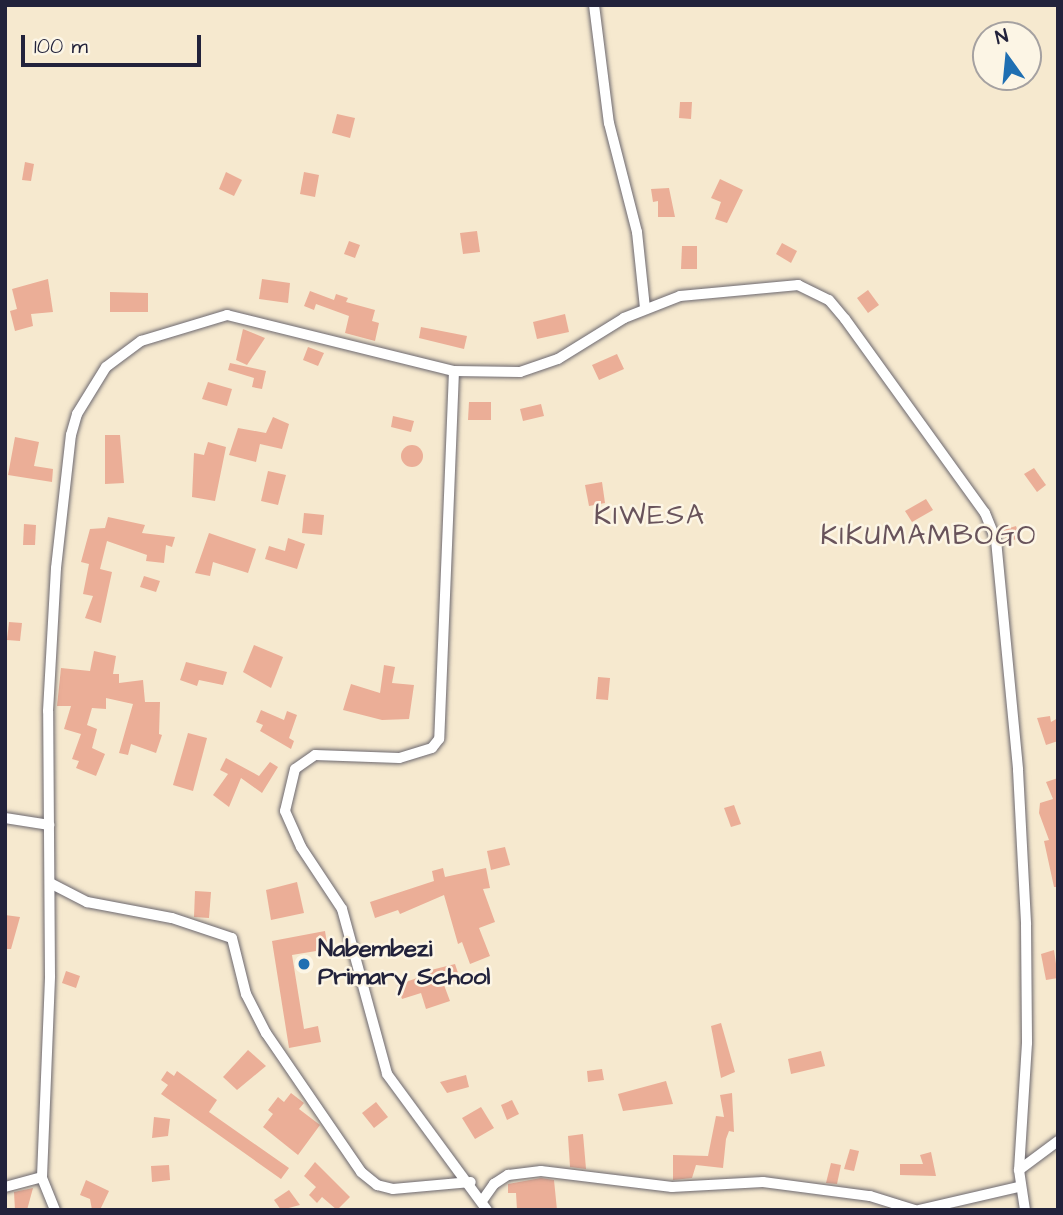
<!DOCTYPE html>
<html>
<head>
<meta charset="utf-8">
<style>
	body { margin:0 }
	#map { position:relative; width:1063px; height:1215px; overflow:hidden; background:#f6e9cf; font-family:"Architects Daughter",sans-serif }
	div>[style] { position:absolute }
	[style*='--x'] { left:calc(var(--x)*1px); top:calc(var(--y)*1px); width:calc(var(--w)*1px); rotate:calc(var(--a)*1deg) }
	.building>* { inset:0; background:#ebae97 }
	.round { border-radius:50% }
	.roads { filter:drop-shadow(0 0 2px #6c686f) drop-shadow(0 0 2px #6c686f) }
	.street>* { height:10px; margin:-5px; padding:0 5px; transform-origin:5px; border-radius:5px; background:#fff }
	.dots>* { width:19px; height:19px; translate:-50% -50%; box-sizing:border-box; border:4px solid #fcf5e5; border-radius:50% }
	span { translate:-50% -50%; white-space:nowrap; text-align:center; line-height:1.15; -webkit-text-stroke:5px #fcf5e5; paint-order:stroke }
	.poi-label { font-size:24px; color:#22223b; font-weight:700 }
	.left { translate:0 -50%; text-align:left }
	.quarter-label { font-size:28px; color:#68535b; letter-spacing:2px }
	.frame { position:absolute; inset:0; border:7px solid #22223b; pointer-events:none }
	.north { position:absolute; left:972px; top:21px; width:70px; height:70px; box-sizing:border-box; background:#fcf5e5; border:2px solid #a5a1a1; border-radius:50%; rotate:345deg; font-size:19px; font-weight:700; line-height:28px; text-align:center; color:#22223b }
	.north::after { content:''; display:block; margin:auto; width:24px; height:32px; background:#1f6fb2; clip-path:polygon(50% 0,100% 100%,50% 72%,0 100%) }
	.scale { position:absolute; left:21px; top:35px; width:180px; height:32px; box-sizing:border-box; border:4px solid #22223b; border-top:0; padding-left:9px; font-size:21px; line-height:24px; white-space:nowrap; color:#22223b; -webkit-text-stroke:5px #fcf5e5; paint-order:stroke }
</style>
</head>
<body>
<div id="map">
	<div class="building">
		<i style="clip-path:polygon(680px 102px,692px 102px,691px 119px,679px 118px)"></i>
		<i style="clip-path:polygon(337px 114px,355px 118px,350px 138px,332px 133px)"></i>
		<i style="clip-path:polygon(25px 162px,34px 164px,31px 181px,22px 180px)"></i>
		<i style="clip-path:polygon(226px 172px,242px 180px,234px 196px,219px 189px)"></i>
		<i style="clip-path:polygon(304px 172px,319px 175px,315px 197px,300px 194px)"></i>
		<i style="clip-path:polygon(720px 179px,743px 190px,727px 223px,715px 219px,721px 202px,711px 198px)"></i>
		<i style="clip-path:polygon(669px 188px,675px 217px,658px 217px,658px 201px,653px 202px,651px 189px)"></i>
		<i style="clip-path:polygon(477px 231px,480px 252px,463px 254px,460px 233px)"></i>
		<i style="clip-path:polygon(349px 241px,360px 245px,355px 258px,344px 254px)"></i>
		<i style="clip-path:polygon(782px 243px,797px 251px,791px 263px,776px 254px)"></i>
		<i style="clip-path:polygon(682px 246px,697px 246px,697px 269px,681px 269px)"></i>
		<i style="clip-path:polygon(48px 279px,53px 312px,31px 314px,33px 326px,15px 331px,10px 311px,17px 309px,12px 289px)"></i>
		<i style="clip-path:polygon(262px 279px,290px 283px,288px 303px,259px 299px)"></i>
		<i style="clip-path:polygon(868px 290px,879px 305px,868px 313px,857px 298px)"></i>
		<i style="clip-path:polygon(310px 291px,334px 300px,336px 294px,348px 298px,346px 302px,375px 310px,372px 321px,379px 323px,375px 341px,345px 333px,349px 316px,316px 304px,314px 310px,304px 306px)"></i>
		<i style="clip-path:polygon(110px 292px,148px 293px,148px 312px,110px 312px)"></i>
		<i style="clip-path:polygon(565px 314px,569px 332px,537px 339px,533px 322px)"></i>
		<i style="clip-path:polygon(421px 327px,467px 336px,464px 349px,419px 338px)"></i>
		<i style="clip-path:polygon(243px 329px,265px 338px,247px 365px,236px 360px)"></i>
		<i style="clip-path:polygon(308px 347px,324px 353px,318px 366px,303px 360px)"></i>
		<i style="clip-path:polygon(617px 354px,624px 369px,599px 380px,592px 365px)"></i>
		<i style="clip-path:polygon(230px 363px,266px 371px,262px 389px,252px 387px,254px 378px,228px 370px)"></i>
		<i style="clip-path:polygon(208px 382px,232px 389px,227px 406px,202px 399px)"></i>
		<i style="clip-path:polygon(469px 402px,491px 402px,491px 420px,468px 420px)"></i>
		<i style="clip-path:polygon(541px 404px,544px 416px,523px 421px,520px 409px)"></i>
		<i style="clip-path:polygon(393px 416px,414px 421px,411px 432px,391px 427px)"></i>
		<i style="clip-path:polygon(273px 417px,289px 424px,282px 449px,260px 444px,256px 462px,229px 455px,238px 428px,266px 433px)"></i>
		<i style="clip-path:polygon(105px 435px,120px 435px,124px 483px,105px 484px)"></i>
		<i style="clip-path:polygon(15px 437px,39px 442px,34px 466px,53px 469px,52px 482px,8px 475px)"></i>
		<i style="clip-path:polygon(208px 442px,226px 447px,215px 501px,192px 497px,194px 453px,204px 455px)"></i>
		<i class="round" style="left:401px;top:445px;width:22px;height:22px"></i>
		<i style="clip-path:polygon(1034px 468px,1046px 485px,1037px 492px,1024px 474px)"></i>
		<i style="clip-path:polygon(268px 471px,286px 475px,278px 505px,261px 501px)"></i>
		<i style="clip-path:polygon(602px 482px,605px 503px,589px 506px,585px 485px)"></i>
		<i style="clip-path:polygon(926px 499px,933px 510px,912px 522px,905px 511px)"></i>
		<i style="clip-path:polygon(304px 513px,324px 515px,322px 535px,302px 533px)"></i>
		<i style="clip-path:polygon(108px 517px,145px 525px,142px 533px,175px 537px,172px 547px,166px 545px,164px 563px,146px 561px,147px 555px,107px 541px,100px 569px,112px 572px,101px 623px,85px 618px,93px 596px,83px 594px,89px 564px,81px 562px,90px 529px,105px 528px)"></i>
		<i style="clip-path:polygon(24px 524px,36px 525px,35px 545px,23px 545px)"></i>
		<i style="clip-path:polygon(1016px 526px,1020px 538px,1007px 542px,1003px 530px)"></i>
		<i style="clip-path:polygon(209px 533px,256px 549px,248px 573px,213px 562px,210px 576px,195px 573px)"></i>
		<i style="clip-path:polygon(288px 538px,305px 544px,297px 569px,265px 559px,269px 546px,285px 551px)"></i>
		<i style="clip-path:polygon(144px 576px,160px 581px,156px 592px,140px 587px)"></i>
		<i style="clip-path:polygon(9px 622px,22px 623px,20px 641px,7px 640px)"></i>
		<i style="clip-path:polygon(254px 645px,283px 657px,271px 688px,243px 672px)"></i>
		<i style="clip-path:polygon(94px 651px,116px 656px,113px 674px,119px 674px,119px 683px,143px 680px,145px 702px,160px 702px,159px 734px,162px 735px,156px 753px,131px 744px,128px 755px,119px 753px,133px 704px,106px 698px,106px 709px,92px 708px,87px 725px,97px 729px,92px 748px,105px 754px,96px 776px,76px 768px,79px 761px,72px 759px,81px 734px,64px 729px,71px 706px,57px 706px,61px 668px,90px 671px)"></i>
		<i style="clip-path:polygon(186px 662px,227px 672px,223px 685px,199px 680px,197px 686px,180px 680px)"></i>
		<i style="clip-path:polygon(384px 665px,395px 667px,392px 683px,414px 685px,409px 719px,382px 720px,343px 710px,351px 684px,380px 693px)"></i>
		<i style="clip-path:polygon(598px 677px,610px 678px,608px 700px,596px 699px)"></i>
		<i style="clip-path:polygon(261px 710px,284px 720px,287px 711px,297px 715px,289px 738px,294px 741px,291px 749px,260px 731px,263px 725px,256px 722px)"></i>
		<i style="clip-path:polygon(1050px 716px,1051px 722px,1058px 718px,1058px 741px,1046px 745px,1037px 718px)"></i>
		<i style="clip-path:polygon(188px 733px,207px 738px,193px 791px,173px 785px)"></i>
		<i style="clip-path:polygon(226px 758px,259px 776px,270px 762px,278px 767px,262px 793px,241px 778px,229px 807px,213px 795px,228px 774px,220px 770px)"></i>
		<i style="clip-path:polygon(1058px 778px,1058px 887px,1054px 887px,1044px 841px,1049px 840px,1039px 813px,1040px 803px,1053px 799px,1046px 782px)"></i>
		<i style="clip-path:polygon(734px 805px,741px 824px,731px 827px,724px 808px)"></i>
		<i style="clip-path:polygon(505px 847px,510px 865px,491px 870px,487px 851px)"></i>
		<i style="clip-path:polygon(443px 868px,445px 877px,486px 868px,490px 888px,483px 889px,495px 922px,479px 928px,490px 956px,470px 964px,462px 942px,458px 944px,444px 895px,400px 914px,398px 910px,375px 918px,370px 902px,434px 881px,432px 871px)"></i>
		<i style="clip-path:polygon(297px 882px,304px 913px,271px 920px,266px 890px)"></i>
		<i style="clip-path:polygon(195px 891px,211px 892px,209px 918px,194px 917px)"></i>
		<i style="clip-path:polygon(5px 915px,20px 917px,11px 949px,5px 949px)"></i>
		<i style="clip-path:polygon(325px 931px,328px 949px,292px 955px,304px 1029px,318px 1026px,321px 1042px,289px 1048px,272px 941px)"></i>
		<i style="clip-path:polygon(1054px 950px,1058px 978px,1046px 980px,1041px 954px)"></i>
		<i style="clip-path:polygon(455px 964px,460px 979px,444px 985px,450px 1001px,426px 1009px,421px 993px,402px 999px,397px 985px,420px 977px,419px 973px)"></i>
		<i style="clip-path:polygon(66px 971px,80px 976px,76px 988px,62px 983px)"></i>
		<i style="clip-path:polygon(721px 1023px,735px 1072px,721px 1078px,711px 1026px)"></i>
		<i style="clip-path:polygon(248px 1050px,266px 1066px,237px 1090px,223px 1077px)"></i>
		<i style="clip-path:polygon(821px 1051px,825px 1066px,791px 1074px,788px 1059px)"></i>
		<i style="clip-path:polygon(602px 1069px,604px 1080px,588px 1082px,587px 1071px)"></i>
		<i style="clip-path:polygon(167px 1071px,174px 1076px,177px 1071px,217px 1100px,209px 1112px,289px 1168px,281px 1179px,161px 1094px,168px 1085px,161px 1080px)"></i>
		<i style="clip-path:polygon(466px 1075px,469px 1087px,447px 1093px,440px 1082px)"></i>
		<i style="clip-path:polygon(666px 1081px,673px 1104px,623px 1111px,618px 1094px)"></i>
		<i style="clip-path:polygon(291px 1093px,304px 1103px,299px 1109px,320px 1125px,298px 1155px,263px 1127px,273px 1114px,268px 1110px,278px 1097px,284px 1102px)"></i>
		<i style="clip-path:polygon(732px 1093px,734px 1132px,729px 1131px,726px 1139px,723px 1168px,696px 1165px,692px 1178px,673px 1180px,673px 1155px,708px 1156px,716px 1116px,724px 1117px,720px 1095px)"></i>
		<i style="clip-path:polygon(512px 1100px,519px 1114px,507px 1120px,501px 1105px)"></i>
		<i style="clip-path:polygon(376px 1102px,388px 1117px,374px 1128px,362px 1113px)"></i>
		<i style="clip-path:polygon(481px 1107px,494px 1128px,475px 1139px,462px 1118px)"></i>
		<i style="clip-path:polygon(154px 1117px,170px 1119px,168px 1136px,152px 1138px)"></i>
		<i style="clip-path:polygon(583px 1134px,586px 1169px,570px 1167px,568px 1136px)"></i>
		<i style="clip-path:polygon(850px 1149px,859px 1151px,854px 1171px,844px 1169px)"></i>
		<i style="clip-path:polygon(931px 1152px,936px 1176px,900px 1175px,900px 1164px,923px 1164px,920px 1155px)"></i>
		<i style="clip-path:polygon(315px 1162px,350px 1197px,337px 1210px,322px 1197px,317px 1203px,309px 1195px,316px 1187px,304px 1176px)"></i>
		<i style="clip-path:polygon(831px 1163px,841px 1165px,837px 1184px,826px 1183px)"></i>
		<i style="clip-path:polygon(169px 1165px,170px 1180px,152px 1182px,151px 1166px)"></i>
		<i style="clip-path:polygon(541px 1178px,554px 1180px,557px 1210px,517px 1210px,516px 1193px,508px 1193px,508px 1184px)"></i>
		<i style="clip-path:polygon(86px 1180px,109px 1191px,100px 1210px,92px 1210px,90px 1199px,80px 1195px)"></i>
		<i style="clip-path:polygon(33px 1188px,27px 1210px,15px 1210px,14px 1192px)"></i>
		<i style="clip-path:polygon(289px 1190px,300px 1205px,281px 1210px,274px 1200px)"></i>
	</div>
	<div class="roads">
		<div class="street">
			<i style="--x:594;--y:5;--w:119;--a:82.8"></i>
			<i style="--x:609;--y:123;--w:113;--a:75.6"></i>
			<i style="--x:637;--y:232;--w:76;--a:84"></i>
			<i style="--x:454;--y:371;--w:368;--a:92.3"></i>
			<i style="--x:439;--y:739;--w:11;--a:128"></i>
			<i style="--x:432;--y:748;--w:34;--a:163"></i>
			<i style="--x:399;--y:758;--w:84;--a:-178"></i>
			<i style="--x:315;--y:755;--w:24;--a:145"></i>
			<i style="--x:295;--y:769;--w:43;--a:103.4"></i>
			<i style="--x:285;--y:811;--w:39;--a:66"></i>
			<i style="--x:301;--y:847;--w:74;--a:56.5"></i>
			<i style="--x:342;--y:909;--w:171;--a:74.7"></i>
			<i style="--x:387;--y:1074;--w:169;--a:53.7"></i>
			<i style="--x:5;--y:818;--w:45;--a:9"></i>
			<i style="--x:50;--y:883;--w:42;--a:27.2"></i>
			<i style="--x:87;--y:902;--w:86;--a:10.7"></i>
			<i style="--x:172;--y:918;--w:63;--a:18.4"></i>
			<i style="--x:232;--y:938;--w:58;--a:76"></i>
			<i style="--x:246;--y:994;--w:44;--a:62.9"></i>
			<i style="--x:266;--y:1033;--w:168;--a:55.6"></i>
			<i style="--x:361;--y:1172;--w:21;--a:39"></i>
			<i style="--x:377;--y:1185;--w:16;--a:14"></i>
			<i style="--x:393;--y:1189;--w:78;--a:-5.1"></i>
			<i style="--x:1019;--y:1170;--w:49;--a:-36.6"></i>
			<i style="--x:5;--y:1187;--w:38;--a:-15"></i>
			<i style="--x:482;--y:1201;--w:21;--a:-55"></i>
			<i style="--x:494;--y:1184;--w:17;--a:-33"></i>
			<i style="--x:508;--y:1175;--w:33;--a:-7"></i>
			<i style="--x:541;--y:1171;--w:132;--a:7"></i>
			<i style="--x:672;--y:1187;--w:91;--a:-3.1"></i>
			<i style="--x:763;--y:1182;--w:108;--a:7.5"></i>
			<i style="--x:870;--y:1196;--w:47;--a:17.3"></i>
			<i style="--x:55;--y:1210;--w:35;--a:-112"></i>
			<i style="--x:42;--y:1177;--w:201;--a:-87.7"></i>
			<i style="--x:50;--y:976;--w:265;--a:-90.4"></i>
			<i style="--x:48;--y:711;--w:143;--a:-86.8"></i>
			<i style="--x:56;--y:568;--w:134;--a:-83.6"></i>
			<i style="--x:71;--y:435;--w:22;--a:-74"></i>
			<i style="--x:77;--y:414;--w:55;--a:-58.3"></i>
			<i style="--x:106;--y:367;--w:44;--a:-36.6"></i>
			<i style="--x:141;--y:341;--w:90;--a:-16.8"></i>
			<i style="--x:227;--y:315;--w:234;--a:13.9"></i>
			<i style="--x:454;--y:371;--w:66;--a:0.9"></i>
			<i style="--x:520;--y:372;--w:40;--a:-18.9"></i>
			<i style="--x:558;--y:359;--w:78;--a:-31.8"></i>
			<i style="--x:624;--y:318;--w:60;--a:-21.4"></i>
			<i style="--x:680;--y:296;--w:119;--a:-5.3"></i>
			<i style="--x:798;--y:285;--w:34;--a:26"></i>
			<i style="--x:829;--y:300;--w:25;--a:50"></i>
			<i style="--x:845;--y:319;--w:239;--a:54.2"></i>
			<i style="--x:985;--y:513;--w:29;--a:68"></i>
			<i style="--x:996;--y:540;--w:231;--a:84.5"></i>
			<i style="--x:1018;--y:770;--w:155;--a:87"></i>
			<i style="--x:1026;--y:925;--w:118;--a:89.5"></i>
			<i style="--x:1027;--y:1043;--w:127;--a:93.6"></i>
			<i style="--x:1019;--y:1170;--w:40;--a:81.5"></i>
			<i style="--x:919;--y:1210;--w:103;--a:-13"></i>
		</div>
	</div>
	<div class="dots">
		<i style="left:304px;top:964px;background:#1f6fb2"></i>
	</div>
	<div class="poi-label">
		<span class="left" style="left:318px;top:964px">Nabembezi<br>Primary School</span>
	</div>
	<div class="quarter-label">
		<span style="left:650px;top:516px">KIWESA</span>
		<span style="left:929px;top:536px">KIKUMAMBOGO</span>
	</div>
	<div class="frame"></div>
	<div class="north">N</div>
	<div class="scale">100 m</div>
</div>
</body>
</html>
